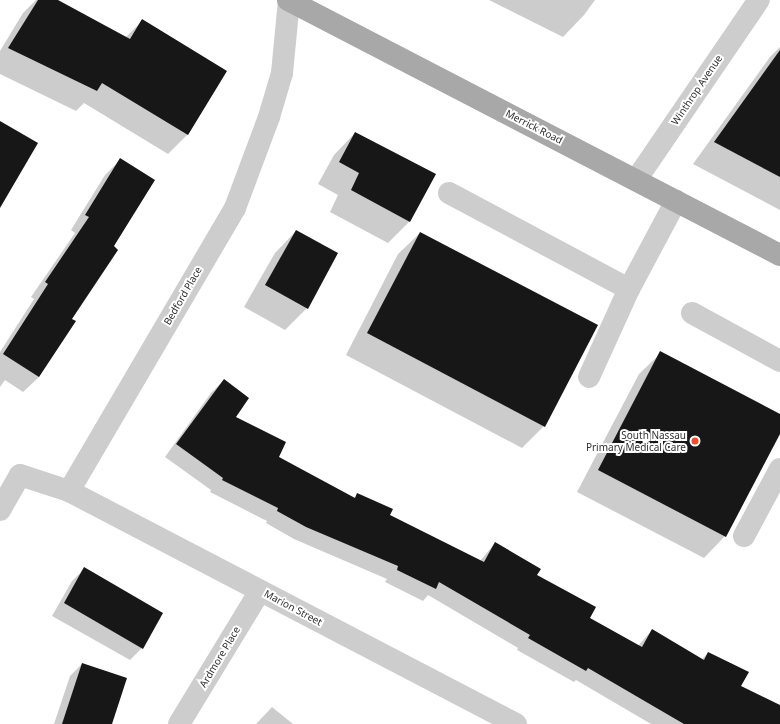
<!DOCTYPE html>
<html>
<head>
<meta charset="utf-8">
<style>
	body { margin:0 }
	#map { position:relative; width:780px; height:724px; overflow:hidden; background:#fff; font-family:"Noto Sans",sans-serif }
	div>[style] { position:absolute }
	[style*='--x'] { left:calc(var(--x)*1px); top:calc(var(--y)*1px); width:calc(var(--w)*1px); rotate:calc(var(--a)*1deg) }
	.shadow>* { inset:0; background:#0003 }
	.building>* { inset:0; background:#171717 }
	.minor>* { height:22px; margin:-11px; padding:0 11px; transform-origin:11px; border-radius:11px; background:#cdcdcd }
	.major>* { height:22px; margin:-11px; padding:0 11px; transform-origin:11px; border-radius:11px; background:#a8a8a8 }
	.dots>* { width:11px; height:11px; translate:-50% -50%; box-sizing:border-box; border:2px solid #fff; border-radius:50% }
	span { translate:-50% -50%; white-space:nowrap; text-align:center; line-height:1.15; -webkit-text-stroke:4px #fff; paint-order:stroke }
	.street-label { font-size:10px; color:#303030 }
	.poi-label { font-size:10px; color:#303030 }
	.right { translate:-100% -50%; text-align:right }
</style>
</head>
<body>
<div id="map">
	<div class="shadow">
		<i style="clip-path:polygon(36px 0,55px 0,126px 37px,142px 21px,226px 72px,187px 135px,168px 154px,84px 103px,76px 111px,0 74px,0 51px,23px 13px)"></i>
		<i style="clip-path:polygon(489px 0,595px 0,584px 15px,563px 37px)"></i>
		<i style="clip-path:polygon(780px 47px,780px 210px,693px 164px,770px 57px)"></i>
		<i style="clip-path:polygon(355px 133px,410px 221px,388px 243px,330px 212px,338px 195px,318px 184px,334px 155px)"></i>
		<i style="clip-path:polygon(120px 160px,113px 247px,39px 377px,23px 392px,5px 380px,0 387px,0 352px,34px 299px,31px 297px,75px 233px,71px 230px,105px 175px)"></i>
		<i style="clip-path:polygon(296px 231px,307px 308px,285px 330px,244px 307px,275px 253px)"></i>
		<i style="clip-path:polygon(420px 233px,544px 426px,522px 448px,346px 355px,398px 254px)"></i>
		<i style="clip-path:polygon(661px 353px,780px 416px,780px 432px,725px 536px,704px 558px,577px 492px,639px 374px)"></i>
		<i style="clip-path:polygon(224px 380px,234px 417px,278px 457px,353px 499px,357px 495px,388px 516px,480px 561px,495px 543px,588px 619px,638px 646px,652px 630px,702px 659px,708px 653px,740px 686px,780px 706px,780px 724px,651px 724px,576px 680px,574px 682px,517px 650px,518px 648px,428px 595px,423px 601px,385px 582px,387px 579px,294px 539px,266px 523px,267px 521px,210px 492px,211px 490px,165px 457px,211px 393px)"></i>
		<i style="clip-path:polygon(84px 569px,142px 648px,130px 660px,52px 616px,72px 581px)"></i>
		<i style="clip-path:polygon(82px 664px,109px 724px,54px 724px,70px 676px)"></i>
		<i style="clip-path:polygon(272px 707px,293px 724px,256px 724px)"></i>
	</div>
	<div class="building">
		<i style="clip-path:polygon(38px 0,58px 0,130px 39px,142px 19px,227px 71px,188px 135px,102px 83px,97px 91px,8px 48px)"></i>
		<i style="clip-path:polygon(780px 50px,780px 177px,714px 142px)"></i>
		<i style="clip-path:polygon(0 121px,38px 143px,0 208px)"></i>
		<i style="clip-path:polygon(355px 132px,436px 174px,410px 222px,351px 190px,359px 173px,339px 162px)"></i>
		<i style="clip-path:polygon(120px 158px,155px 180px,114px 246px,118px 250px,72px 319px,76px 321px,39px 377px,3px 354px,48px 284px,45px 282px,89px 217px,85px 215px)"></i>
		<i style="clip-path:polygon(296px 230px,338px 253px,308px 309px,265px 285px)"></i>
		<i style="clip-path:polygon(420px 232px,598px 325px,545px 427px,367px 333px)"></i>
		<i style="clip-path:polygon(660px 351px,780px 414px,780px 434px,726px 537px,598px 470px)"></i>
		<i style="clip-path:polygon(224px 379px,249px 398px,236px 417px,286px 442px,279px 457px,355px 498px,357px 493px,393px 509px,390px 515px,484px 562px,495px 542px,541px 569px,537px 575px,596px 607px,590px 618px,642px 647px,652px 629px,704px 660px,708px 652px,749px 672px,741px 686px,780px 705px,780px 724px,684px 724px,588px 668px,586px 671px,528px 638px,530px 635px,439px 582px,436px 589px,397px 570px,398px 566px,306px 527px,277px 511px,278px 508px,222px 480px,223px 478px,176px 444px)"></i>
		<i style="clip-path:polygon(84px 567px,163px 613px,143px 649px,64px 603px)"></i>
		<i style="clip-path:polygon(82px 663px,127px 678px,112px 724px,62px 724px)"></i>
	</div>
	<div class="minor">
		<i style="--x:636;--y:180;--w:218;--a:-55.7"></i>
		<i style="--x:449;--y:193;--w:204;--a:28.1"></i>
		<i style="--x:692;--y:313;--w:100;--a:28.6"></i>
		<i style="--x:589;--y:377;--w:97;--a:-65.6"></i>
		<i style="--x:629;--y:289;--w:100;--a:-61.9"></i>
		<i style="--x:69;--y:491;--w:328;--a:-59.6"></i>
		<i style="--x:235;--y:208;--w:97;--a:-69.5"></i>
		<i style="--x:269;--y:117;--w:46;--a:-73.5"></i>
		<i style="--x:282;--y:73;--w:73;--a:-84.5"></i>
		<i style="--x:0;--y:510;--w:40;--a:-60.3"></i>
		<i style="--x:20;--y:475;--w:52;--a:18.1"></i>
		<i style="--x:69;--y:491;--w:504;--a:27.53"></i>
		<i style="--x:744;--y:536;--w:76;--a:-61.8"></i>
		<i style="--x:179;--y:724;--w:156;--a:-58.7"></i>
	</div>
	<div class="major">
		<i style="--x:288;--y:0;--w:554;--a:27.4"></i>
	</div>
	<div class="dots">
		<i style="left:695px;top:441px;background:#f04e29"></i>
	</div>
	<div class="street-label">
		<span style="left:697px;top:90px;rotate:-56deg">Winthrop Avenue</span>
		<span style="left:534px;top:127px;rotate:27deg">Merrick Road</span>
		<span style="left:183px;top:296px;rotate:-60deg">Bedford Place</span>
		<span style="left:293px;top:608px;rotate:28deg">Marion Street</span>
		<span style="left:220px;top:657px;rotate:-59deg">Ardmore Place</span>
	</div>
	<div class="poi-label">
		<span class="right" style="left:686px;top:441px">South Nassau<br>Primary Medical Care</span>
	</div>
</div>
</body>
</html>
